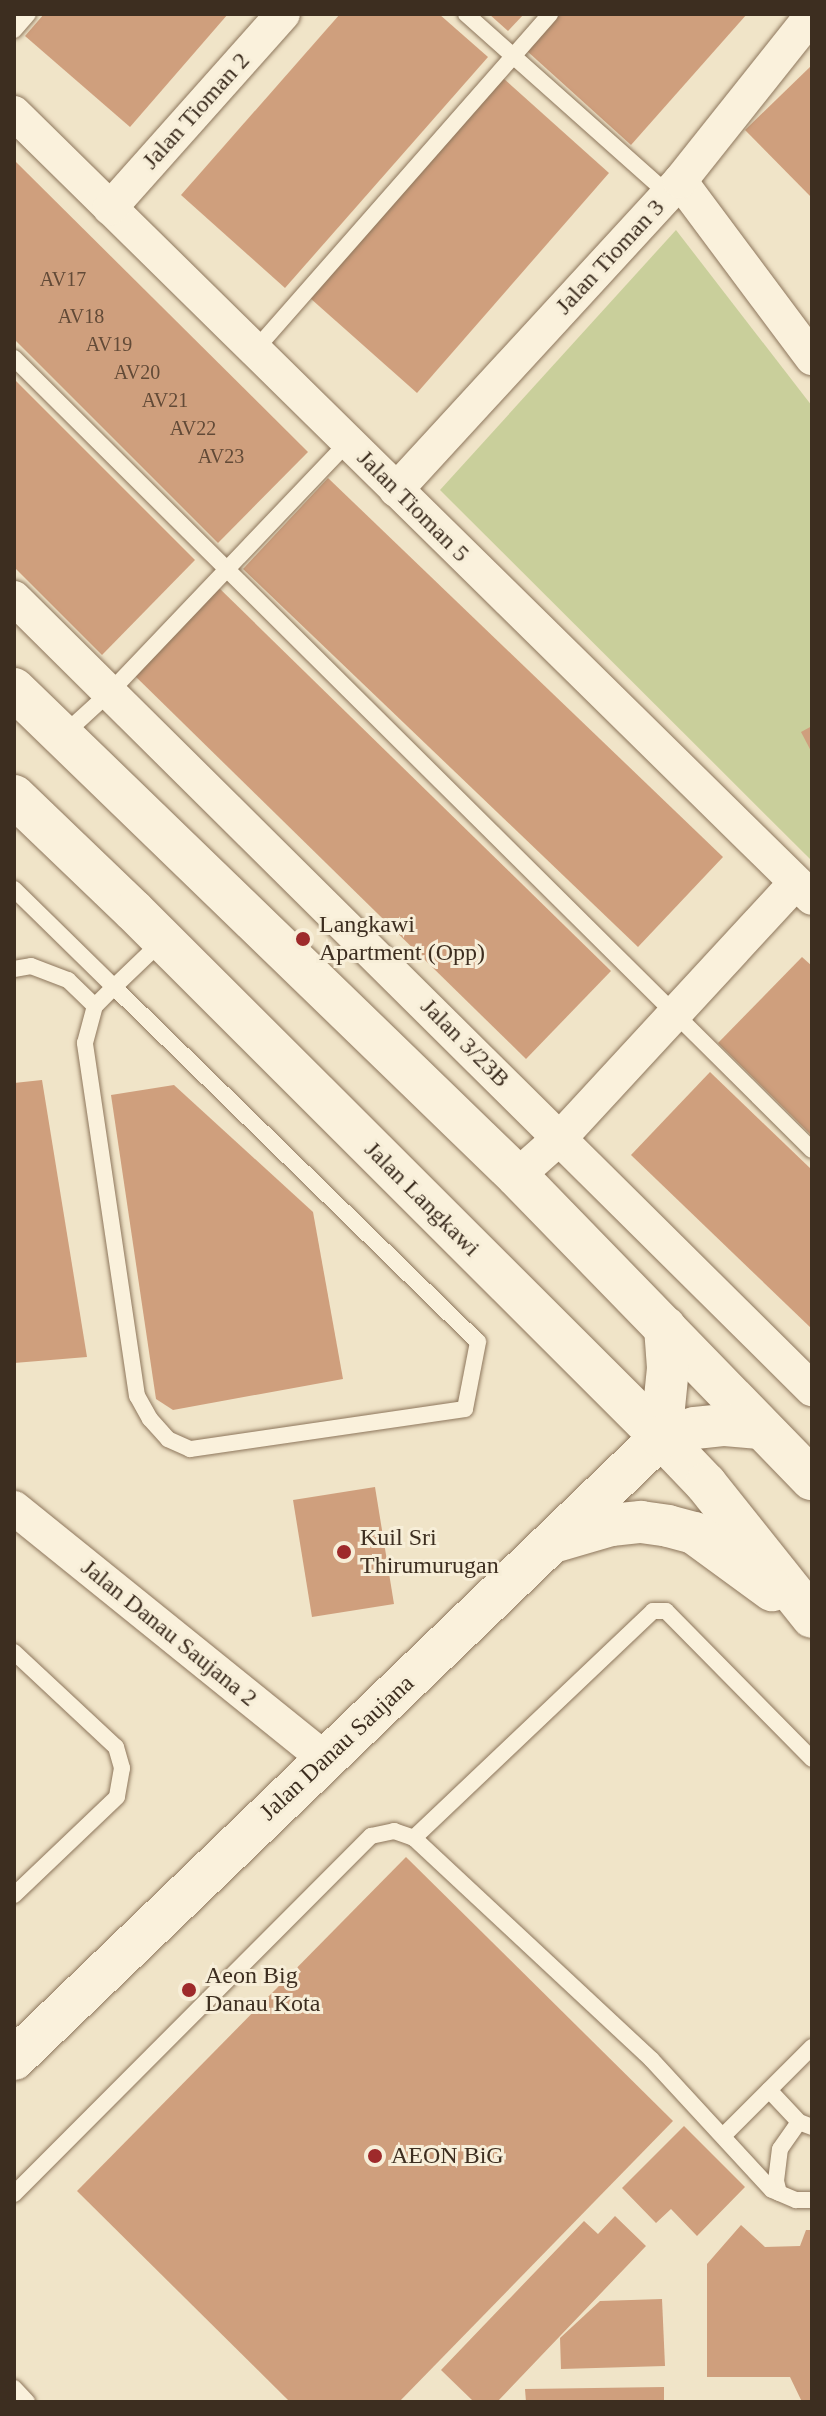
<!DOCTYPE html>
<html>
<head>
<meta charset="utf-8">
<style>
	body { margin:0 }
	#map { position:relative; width:826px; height:2416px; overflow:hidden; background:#f0e4c8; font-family:Georgia,serif }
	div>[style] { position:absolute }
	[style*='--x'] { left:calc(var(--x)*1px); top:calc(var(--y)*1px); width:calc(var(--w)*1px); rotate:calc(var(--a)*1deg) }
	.green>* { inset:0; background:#c9cf9b }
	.building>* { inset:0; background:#cf9f7d }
	.roads { filter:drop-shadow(0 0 2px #8d765c) drop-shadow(0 0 2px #8d765c) }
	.service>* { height:16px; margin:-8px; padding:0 8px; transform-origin:8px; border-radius:8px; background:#faf1dc }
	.minor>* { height:34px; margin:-17px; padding:0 17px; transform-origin:17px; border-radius:17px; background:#faf1dc }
	.tertiary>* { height:42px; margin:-21px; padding:0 21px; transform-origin:21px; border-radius:21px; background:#faf1dc }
	.dots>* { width:22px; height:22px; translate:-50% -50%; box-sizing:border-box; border:4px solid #f7eed8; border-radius:50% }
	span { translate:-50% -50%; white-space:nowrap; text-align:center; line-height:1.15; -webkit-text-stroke:6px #f7eed8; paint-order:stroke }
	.number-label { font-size:20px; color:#624a37 }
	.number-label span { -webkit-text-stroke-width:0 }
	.street-label { font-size:24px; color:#3d2e20 }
	.poi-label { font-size:24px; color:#3d2e20 }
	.left { translate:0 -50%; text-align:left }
	.frame { position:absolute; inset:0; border:16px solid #3d2e20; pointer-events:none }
</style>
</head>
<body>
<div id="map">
	<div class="green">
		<i style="clip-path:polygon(676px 230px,812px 406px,812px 861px,440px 490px)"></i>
	</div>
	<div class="building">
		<i style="clip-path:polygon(44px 14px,228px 14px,130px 127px,25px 36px)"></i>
		<i style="clip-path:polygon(340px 14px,439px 14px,488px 57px,285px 288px,181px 195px)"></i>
		<i style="clip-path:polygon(489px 14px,524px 14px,508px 31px)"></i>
		<i style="clip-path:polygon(560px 14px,747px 14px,631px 145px,527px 51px)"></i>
		<i style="clip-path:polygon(812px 65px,812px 198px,745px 130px)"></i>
		<i style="clip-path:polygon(503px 78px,609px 173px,417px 393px,310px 298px)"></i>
		<i style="clip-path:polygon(14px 160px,308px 452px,218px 543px,14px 339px)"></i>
		<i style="clip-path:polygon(14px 379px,195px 560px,102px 655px,14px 567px)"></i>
		<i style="clip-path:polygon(328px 478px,723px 857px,638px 947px,243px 569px)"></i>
		<i style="clip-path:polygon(217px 586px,611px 971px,526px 1059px,133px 674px)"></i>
		<i style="clip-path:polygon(812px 726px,812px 753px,801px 732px)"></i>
		<i style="clip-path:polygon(802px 957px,812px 966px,812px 1136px,718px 1043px)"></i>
		<i style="clip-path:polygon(710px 1072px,812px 1170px,812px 1329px,631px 1155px)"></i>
		<i style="clip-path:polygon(42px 1080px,87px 1357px,14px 1363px,14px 1083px)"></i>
		<i style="clip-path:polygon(174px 1085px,313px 1212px,343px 1379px,173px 1410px,156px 1399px,111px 1095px)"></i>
		<i style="clip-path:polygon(375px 1487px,394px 1604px,312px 1617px,293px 1500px)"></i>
		<i style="clip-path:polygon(406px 1857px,673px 2121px,399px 2402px,290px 2402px,77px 2191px)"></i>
		<i style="clip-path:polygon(684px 2126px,745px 2187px,697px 2236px,671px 2209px,656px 2223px,622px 2188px)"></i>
		<i style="clip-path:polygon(615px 2216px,646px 2246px,497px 2402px,474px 2402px,441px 2370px,584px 2221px,598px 2234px)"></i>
		<i style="clip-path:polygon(741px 2225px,765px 2247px,800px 2246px,806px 2230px,812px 2230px,812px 2402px,802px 2402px,790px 2377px,707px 2377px,707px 2264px)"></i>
		<i style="clip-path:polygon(662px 2299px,665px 2366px,561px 2369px,560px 2338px,600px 2301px)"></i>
		<i style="clip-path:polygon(664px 2387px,664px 2402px,526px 2402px,525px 2389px)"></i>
	</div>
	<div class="roads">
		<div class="service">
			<i style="--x:466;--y:14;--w:271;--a:41.7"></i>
			<i style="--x:14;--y:30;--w:21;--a:-49"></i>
			<i style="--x:255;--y:350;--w:447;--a:-48.7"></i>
			<i style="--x:14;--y:358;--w:1124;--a:44.78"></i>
			<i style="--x:62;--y:736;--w:65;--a:-42.5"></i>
			<i style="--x:110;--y:692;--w:345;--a:-46.4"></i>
			<i style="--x:14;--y:889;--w:140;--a:44.4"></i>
			<i style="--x:114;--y:987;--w:508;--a:44.28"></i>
			<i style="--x:478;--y:1342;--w:68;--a:101"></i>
			<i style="--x:465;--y:1409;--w:278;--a:171.7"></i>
			<i style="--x:190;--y:1449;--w:24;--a:-156"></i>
			<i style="--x:168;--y:1439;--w:27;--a:-132"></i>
			<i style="--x:150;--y:1419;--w:26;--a:-119"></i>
			<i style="--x:137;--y:1396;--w:357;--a:-98.4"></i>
			<i style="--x:85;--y:1043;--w:38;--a:-75"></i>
			<i style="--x:95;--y:1006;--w:27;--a:-45"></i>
			<i style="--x:114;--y:987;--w:68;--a:-43.8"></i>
			<i style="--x:14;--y:969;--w:17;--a:-10"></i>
			<i style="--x:31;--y:966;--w:40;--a:21"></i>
			<i style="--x:68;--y:980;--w:37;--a:44"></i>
			<i style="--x:14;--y:1652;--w:139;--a:43"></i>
			<i style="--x:116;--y:1747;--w:22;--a:74"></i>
			<i style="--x:122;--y:1768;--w:29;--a:100"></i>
			<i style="--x:117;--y:1797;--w:142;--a:136.4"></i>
			<i style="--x:812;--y:1759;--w:208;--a:-134.6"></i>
			<i style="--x:666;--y:1611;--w:13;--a:180"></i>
			<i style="--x:653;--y:1611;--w:330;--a:136.5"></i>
			<i style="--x:414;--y:1838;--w:324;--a:43"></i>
			<i style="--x:651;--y:2059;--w:178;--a:47.3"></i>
			<i style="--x:772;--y:2190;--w:26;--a:23"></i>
			<i style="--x:796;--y:2200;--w:16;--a:0"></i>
			<i style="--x:769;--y:2090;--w:44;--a:46.8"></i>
			<i style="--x:799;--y:2122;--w:14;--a:21"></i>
			<i style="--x:723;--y:2136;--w:126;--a:-45"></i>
			<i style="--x:779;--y:2193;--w:12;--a:-104"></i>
			<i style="--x:776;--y:2181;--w:32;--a:-83"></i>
			<i style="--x:780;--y:2149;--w:33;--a:-55"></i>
			<i style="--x:14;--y:2194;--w:506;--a:-45.08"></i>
			<i style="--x:371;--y:1836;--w:24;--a:-12"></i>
			<i style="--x:394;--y:1831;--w:21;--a:19"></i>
			<i style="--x:14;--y:2388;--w:19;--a:47"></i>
		</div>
		<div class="minor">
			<i style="--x:14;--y:113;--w:1119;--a:44.53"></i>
			<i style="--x:680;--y:181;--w:221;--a:53.3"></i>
			<i style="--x:110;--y:208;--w:260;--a:-48.3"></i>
			<i style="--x:396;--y:490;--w:420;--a:-47.4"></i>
			<i style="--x:680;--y:181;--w:212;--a:-51.5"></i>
			<i style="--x:14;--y:598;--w:1124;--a:44.75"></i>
			<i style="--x:517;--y:1176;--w:59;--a:-41.6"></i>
			<i style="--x:561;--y:1137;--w:345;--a:-47.3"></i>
			<i style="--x:14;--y:1508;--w:398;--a:38.9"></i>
		</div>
		<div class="tertiary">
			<i style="--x:14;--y:689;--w:700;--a:44.07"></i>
			<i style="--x:517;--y:1176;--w:423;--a:45.8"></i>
			<i style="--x:14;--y:796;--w:166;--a:43.8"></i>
			<i style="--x:134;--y:911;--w:745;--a:44.95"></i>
			<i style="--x:661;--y:1437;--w:65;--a:46.2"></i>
			<i style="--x:706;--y:1484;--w:170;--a:51.4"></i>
			<i style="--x:661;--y:1437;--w:69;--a:-84.2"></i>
			<i style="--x:668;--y:1368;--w:41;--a:-94.2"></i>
			<i style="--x:556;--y:1541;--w:57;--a:-16.2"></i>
			<i style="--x:611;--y:1525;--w:30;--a:-6"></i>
			<i style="--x:641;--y:1522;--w:27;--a:8"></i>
			<i style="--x:668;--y:1526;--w:27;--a:15"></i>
			<i style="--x:694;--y:1533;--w:97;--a:36.2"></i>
			<i style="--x:14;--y:2059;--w:897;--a:-43.87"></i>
			<i style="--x:661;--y:1437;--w:35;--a:-15"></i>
			<i style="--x:695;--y:1428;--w:30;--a:-6"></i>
			<i style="--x:725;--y:1425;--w:35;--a:5"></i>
		</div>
	</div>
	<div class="dots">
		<i style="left:303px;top:939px;background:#9e2a2b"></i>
		<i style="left:344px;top:1552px;background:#9e2a2b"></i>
		<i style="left:189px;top:1990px;background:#9e2a2b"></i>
		<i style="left:375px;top:2156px;background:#9e2a2b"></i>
	</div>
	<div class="number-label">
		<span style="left:63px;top:279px">AV17</span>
		<span style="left:81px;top:316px">AV18</span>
		<span style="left:109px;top:344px">AV19</span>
		<span style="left:137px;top:372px">AV20</span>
		<span style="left:165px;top:400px">AV21</span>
		<span style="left:193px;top:428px">AV22</span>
		<span style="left:221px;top:456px">AV23</span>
	</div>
	<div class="street-label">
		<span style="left:196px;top:111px;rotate:-48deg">Jalan Tioman 2</span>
		<span style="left:610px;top:257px;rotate:-47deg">Jalan Tioman 3</span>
		<span style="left:413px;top:506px;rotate:45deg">Jalan Tioman 5</span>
		<span style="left:465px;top:1043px;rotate:45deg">Jalan 3/23B</span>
		<span style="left:422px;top:1199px;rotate:45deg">Jalan Langkawi</span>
		<span style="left:169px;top:1633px;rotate:39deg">Jalan Danau Saujana 2</span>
		<span style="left:337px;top:1748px;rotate:-43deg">Jalan Danau Saujana</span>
	</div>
	<div class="poi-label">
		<span class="left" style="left:319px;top:939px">Langkawi<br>Apartment (Opp)</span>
		<span class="left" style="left:360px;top:1552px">Kuil Sri<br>Thirumurugan</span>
		<span class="left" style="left:205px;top:1990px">Aeon Big<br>Danau Kota</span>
		<span class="left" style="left:391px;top:2156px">AEON BiG</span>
	</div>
	<div class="frame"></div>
</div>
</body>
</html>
